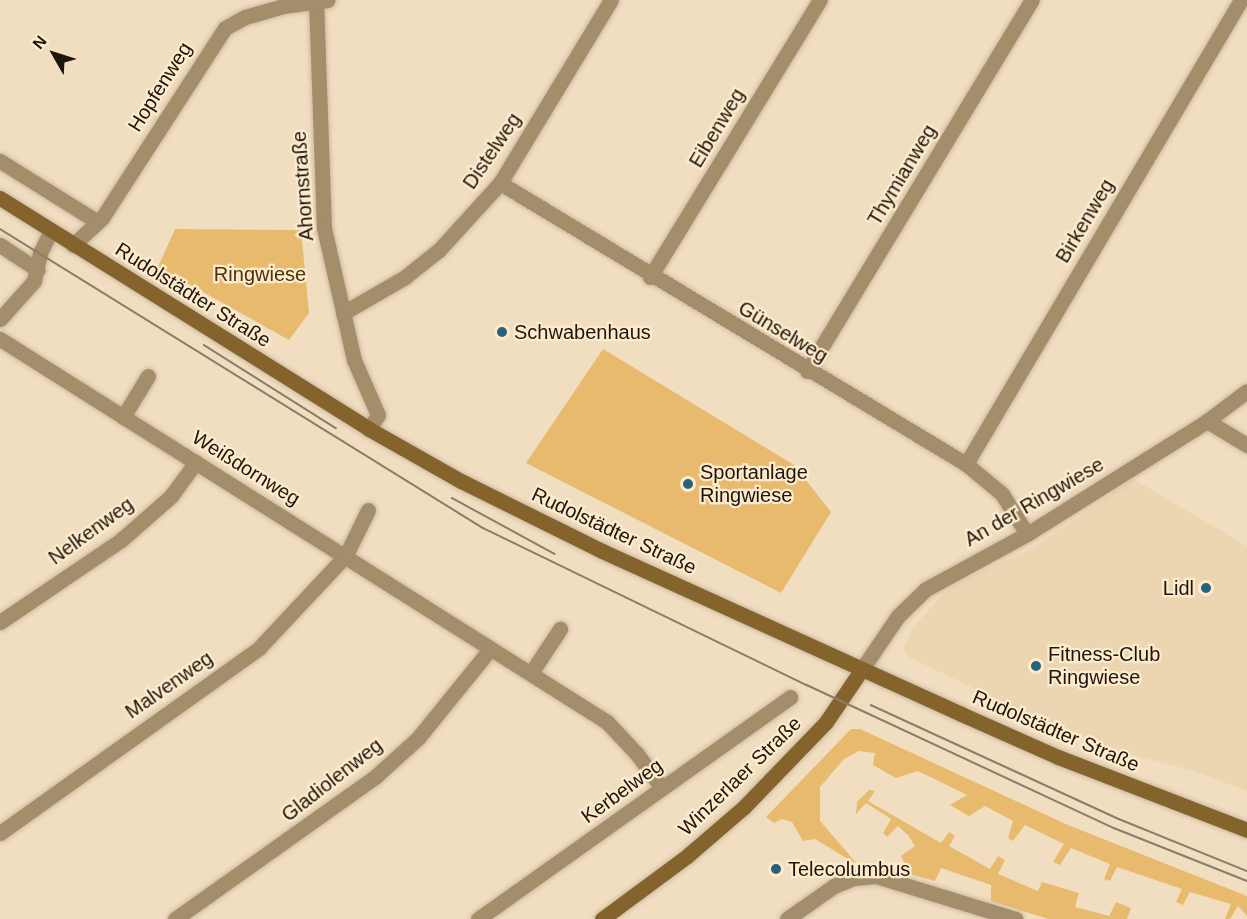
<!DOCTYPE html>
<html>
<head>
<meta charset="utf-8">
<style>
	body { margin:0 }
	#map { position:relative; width:1247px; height:919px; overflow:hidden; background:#f1dec1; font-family:Arial,sans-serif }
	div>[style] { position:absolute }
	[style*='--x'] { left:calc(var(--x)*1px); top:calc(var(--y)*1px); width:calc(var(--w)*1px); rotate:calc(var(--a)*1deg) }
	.built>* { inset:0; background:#ecd5b1 }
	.green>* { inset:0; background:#e8ba6e }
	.roads { filter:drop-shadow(0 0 2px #cbbaa0) drop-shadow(0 0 2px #cbbaa0) }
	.street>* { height:15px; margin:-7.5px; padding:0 7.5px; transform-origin:7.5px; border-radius:7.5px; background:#a38d6a }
	.secondary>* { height:15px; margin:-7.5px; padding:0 7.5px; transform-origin:7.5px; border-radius:7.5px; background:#84642c }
	.tram>* { height:1.5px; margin:-0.75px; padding:0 0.75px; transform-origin:0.75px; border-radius:0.75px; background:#8a7d69 }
	.dots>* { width:16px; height:16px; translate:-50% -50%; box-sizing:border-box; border:3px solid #feebce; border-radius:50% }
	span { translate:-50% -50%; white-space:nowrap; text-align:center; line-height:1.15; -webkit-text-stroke:4.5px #feebce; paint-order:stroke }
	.street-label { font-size:20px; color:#1c160b }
	.park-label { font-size:20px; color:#48330c }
	.poi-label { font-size:20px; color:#1c160b }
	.left { translate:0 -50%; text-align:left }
	.right { translate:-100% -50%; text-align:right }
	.north { position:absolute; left:24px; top:24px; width:60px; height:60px; -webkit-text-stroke:4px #feebce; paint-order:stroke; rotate:309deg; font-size:16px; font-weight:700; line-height:24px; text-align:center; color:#1c160b }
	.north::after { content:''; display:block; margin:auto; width:21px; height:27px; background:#1c160b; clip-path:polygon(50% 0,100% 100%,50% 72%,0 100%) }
</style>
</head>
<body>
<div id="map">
	<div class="built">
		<i style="clip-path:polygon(1133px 479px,1247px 546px,1247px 791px,1194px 771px,1116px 751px,1004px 703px,907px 656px,904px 648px,912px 628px,944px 593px,977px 573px,1030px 550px)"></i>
	</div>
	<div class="green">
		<i style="clip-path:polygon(175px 229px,301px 230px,309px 313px,289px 340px,158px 267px)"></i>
		<i style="clip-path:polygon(603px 349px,794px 465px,831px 512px,781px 593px,526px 463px)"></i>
		<i style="clip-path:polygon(851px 729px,860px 729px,1068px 825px,1247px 896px,1247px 916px,1238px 906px,1230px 919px,1225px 919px,1231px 904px,1190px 892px,1183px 905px,1176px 902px,1182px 889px,1117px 867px,1110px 881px,1104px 879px,1110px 864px,1071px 848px,1060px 865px,1053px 862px,1064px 844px,1025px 825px,1013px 841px,1008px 838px,1013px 821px,985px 806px,969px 816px,950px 805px,967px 795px,918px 771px,896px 778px,873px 765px,875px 753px,859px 751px,844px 759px,820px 787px,820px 821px,858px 865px,815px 839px,803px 841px,792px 822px,782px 819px,774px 823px,766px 817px)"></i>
		<i style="clip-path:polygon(869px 790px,875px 791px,868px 801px,941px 843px,949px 832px,955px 836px,949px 846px,990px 869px,998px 856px,1005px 860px,998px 874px,1038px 891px,1042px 882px,1079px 893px,1075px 907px,1109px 916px,1116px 902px,1131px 908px,1127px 919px,1048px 919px,991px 901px,991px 885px,941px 868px,935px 881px,910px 874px,901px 856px,915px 846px,908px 835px,898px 826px,887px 837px,883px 833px,891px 819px,866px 803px,856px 814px,857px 802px)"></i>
	</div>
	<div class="roads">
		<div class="street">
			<i style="--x:316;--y:0;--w:228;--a:88"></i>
			<i style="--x:324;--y:228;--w:135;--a:77.2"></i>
			<i style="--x:354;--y:360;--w:60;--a:66.4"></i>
			<i style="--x:378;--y:415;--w:17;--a:123"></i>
			<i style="--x:0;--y:161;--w:115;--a:31.9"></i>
			<i style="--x:500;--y:183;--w:544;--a:31.09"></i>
			<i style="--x:966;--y:464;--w:47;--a:39.8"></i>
			<i style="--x:1002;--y:494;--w:47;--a:58"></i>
			<i style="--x:0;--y:245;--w:45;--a:33.3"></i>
			<i style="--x:73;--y:245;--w:40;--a:-43"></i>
			<i style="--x:102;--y:218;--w:226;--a:-57.1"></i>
			<i style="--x:225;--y:28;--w:23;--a:-29"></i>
			<i style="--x:245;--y:17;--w:40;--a:-16"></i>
			<i style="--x:283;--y:6;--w:45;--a:-7.6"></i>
			<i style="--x:650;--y:277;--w:325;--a:-58.5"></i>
			<i style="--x:343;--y:313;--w:72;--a:-30.1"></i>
			<i style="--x:405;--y:277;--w:43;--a:-38.5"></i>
			<i style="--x:439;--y:250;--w:91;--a:-47.7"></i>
			<i style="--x:500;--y:183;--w:214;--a:-58.8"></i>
			<i style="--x:0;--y:319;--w:51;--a:-48.2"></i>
			<i style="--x:34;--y:281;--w:29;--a:-78"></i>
			<i style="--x:40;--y:253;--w:25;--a:-64"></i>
			<i style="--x:0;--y:339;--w:718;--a:32.25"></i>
			<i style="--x:607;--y:722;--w:44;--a:46.8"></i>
			<i style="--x:637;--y:754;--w:42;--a:53.7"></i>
			<i style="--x:807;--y:371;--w:434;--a:-58.8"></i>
			<i style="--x:123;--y:417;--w:48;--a:-58.6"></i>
			<i style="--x:1207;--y:421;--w:47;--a:31"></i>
			<i style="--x:966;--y:464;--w:539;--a:-59.35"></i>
			<i style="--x:0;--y:622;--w:146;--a:-34.1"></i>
			<i style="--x:121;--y:540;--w:67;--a:-41.3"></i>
			<i style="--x:171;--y:496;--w:42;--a:-53.7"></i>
			<i style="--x:862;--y:669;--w:64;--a:-55.8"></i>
			<i style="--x:898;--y:616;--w:39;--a:-44"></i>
			<i style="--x:926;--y:589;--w:115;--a:-28.6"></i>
			<i style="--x:1027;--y:534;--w:213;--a:-32.1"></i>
			<i style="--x:1207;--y:421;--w:50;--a:-36.9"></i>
			<i style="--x:531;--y:673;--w:53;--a:-56.6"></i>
			<i style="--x:0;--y:833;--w:318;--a:-35.5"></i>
			<i style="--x:259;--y:648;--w:127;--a:-46.9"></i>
			<i style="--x:346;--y:555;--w:50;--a:-63.9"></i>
			<i style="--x:175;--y:919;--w:247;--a:-35.4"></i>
			<i style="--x:376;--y:776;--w:57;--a:-42.1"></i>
			<i style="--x:418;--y:738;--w:114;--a:-51"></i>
			<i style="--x:478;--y:919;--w:383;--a:-35.4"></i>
			<i style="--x:787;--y:919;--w:57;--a:-35.1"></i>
			<i style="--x:834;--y:886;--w:22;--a:-22"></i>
			<i style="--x:854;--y:878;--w:22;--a:-5"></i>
			<i style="--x:876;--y:876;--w:146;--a:17.1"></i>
		</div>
		<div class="secondary">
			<i style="--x:0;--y:198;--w:435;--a:32"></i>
			<i style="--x:369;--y:429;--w:106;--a:29.5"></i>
			<i style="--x:461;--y:481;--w:157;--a:26.4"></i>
			<i style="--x:602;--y:551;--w:394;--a:24.4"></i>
			<i style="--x:961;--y:714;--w:106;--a:23.9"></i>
			<i style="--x:1058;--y:757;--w:203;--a:21.1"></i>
			<i style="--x:602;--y:919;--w:106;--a:-36.5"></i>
			<i style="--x:687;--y:856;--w:75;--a:-40.7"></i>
			<i style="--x:744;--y:807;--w:118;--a:-46"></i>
			<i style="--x:826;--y:722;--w:64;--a:-55.8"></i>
		</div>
	</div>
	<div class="tram">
		<i style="--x:0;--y:229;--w:568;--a:31.76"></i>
		<i style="--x:483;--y:528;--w:360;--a:25.9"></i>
		<i style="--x:807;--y:685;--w:339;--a:25"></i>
		<i style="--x:1114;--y:828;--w:143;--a:21.7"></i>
		<i style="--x:204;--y:345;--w:156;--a:32.2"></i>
		<i style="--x:452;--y:498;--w:117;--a:28.5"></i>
		<i style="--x:871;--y:705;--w:273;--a:24.7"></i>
		<i style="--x:1119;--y:819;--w:138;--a:22.1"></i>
	</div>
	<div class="dots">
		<i style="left:502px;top:332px;background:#28617b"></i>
		<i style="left:688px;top:484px;background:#28617b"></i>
		<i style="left:1206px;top:588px;background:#28617b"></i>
		<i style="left:1036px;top:666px;background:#28617b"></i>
		<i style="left:776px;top:869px;background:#28617b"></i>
	</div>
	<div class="street-label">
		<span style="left:160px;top:87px;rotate:-58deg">Hopfenweg</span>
		<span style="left:717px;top:128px;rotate:-59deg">Eibenweg</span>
		<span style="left:492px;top:151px;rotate:-56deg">Distelweg</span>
		<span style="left:902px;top:175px;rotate:-59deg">Thymianweg</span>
		<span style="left:303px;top:186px;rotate:-94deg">Ahornstraße</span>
		<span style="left:1085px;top:221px;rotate:-59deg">Birkenweg</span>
		<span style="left:193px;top:295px;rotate:32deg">Rudolstädter Straße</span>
		<span style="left:783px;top:332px;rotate:31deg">Günselweg</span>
		<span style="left:246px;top:468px;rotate:32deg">Weißdornweg</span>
		<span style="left:1034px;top:502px;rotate:-30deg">An der Ringwiese</span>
		<span style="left:91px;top:531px;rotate:-36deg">Nelkenweg</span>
		<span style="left:614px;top:531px;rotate:25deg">Rudolstädter Straße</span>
		<span style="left:169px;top:685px;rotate:-35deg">Malvenweg</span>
		<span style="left:1056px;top:731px;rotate:23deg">Rudolstädter Straße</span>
		<span style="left:740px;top:776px;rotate:-44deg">Winzerlaer Straße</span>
		<span style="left:332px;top:780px;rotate:-38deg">Gladiolenweg</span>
		<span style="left:622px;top:791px;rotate:-36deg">Kerbelweg</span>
	</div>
	<div class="park-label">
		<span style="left:260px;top:274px">Ringwiese</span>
	</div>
	<div class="poi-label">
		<span class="left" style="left:514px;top:332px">Schwabenhaus</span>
		<span class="left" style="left:700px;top:484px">Sportanlage<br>Ringwiese</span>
		<span class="right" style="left:1194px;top:588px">Lidl</span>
		<span class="left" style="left:1048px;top:666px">Fitness-Club<br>Ringwiese</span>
		<span class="left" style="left:788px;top:869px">Telecolumbus</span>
	</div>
	<div class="north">N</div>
</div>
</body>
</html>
